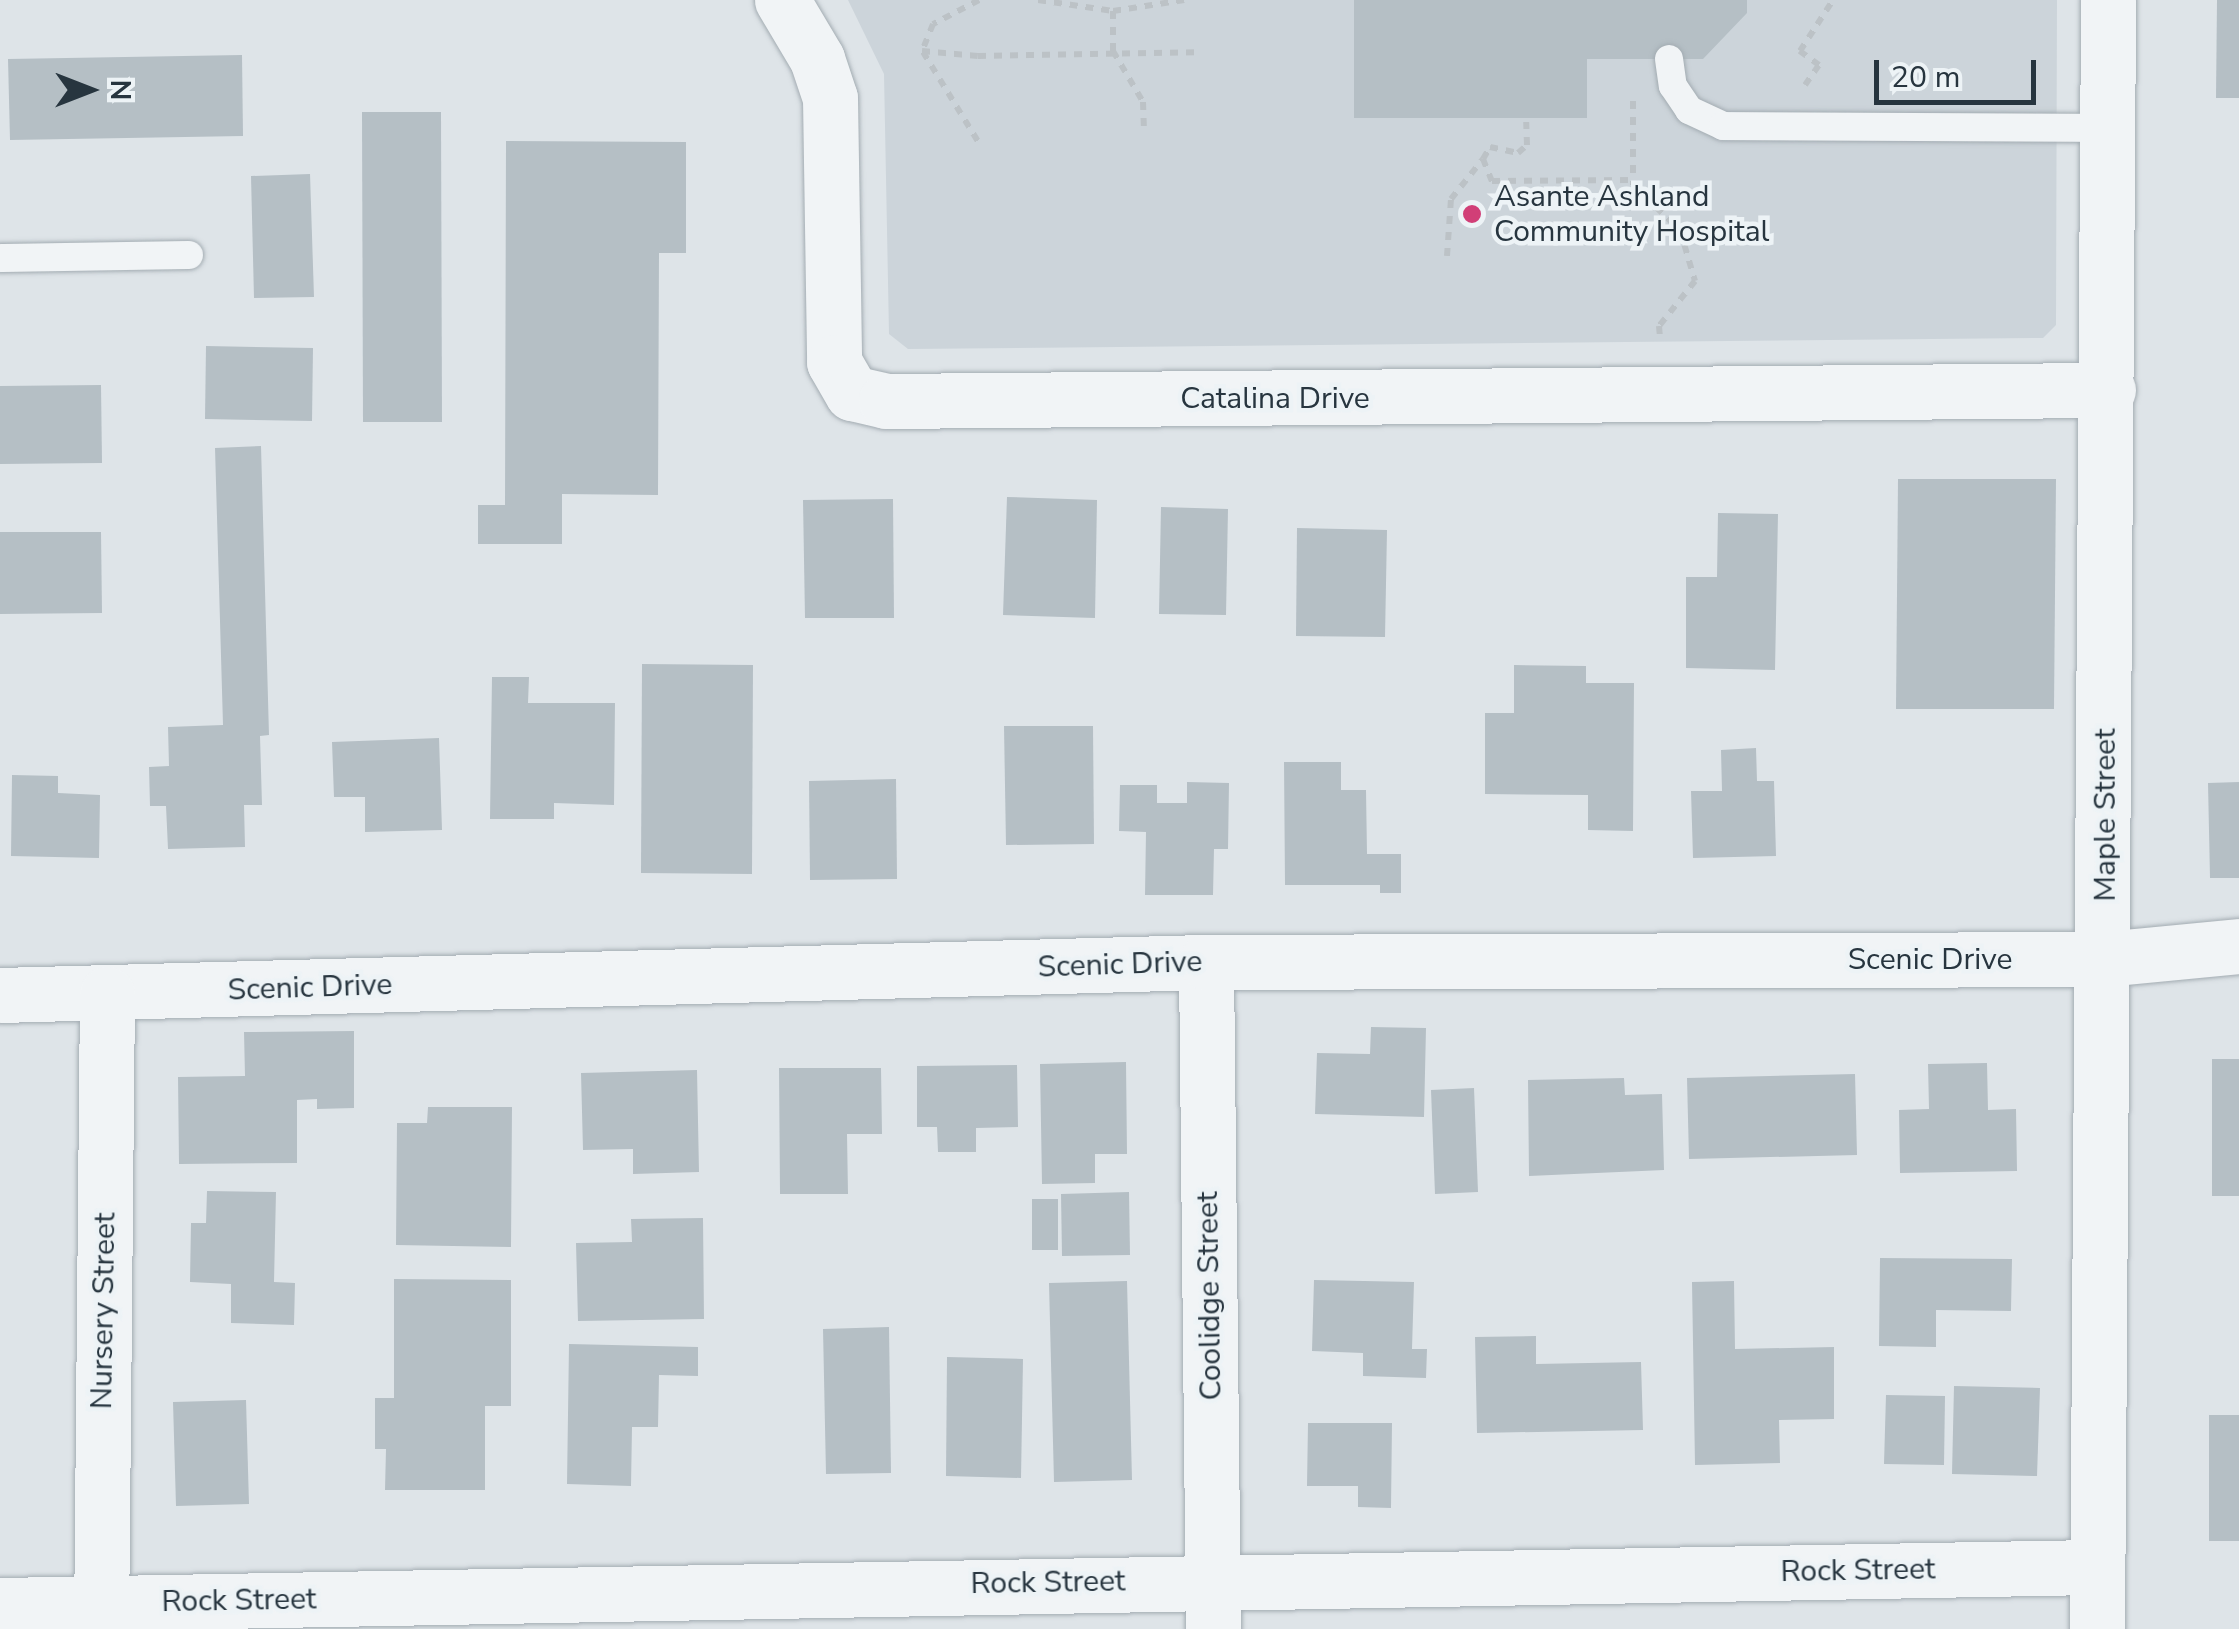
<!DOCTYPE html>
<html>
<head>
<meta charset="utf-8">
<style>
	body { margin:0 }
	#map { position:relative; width:2239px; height:1629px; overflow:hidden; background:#dee4e8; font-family:"Nunito Sans",sans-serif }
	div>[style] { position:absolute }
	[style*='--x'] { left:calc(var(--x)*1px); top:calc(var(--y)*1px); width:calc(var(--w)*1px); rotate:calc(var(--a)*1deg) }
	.built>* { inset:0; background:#ccd4da }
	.building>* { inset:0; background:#b5bfc5 }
	.path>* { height:6px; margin-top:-3px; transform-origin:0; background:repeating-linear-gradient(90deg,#bcc2c6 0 8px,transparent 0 16px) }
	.roads { filter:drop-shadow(0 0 2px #a3acb2) drop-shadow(0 0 2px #a3acb2) }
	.service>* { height:28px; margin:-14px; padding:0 14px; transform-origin:14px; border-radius:14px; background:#f1f4f6 }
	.minor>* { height:55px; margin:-27.5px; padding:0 27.5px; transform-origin:27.5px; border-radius:27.5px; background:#f1f4f6 }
	.dots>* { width:28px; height:28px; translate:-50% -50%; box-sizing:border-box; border:5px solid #edf3f6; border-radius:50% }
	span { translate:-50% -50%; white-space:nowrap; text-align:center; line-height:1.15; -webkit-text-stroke:9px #edf3f6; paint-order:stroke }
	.poi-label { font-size:30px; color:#27353f }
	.left { translate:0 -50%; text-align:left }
	.street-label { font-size:30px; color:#27353f }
	.north { position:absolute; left:40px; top:40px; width:100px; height:100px; -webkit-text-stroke:8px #edf3f6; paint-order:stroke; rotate:90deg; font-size:28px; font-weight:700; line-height:40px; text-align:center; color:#27353f }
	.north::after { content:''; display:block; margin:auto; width:35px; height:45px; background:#27353f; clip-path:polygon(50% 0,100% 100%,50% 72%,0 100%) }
	.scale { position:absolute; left:1874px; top:60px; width:162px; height:45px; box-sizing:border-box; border:5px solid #27353f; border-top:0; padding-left:12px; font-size:30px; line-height:35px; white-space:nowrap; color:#27353f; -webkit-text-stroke:8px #edf3f6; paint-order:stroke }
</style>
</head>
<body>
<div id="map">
	<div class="built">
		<i style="clip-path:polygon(848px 0,2057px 0,2056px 325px,2043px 338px,908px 349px,889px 334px,884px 74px)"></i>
	</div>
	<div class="building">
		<i style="clip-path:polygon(1354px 0,1747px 0,1747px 13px,1703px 59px,1587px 59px,1587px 118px,1354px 118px)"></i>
		<i style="clip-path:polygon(2217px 0,2239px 0,2239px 98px,2216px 98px)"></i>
		<i style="clip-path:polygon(242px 55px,243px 136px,10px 140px,8px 59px)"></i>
		<i style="clip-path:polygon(362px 112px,441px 112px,442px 422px,363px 422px)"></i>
		<i style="clip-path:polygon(506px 141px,686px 142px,686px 253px,659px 253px,658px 495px,562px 494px,562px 544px,478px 544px,478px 505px,505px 505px)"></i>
		<i style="clip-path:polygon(310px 174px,314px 297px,254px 298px,251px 176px)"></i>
		<i style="clip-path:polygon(206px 346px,313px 348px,312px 421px,205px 419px)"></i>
		<i style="clip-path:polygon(101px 385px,102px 463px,0 464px,0 386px)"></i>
		<i style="clip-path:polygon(261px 446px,269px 735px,260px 736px,262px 805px,244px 805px,245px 847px,168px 849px,166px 806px,150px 806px,149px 767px,169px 766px,168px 727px,223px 725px,215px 448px)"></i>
		<i style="clip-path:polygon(1898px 479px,2056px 479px,2054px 709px,1896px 709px)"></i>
		<i style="clip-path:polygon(1007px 497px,1097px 500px,1095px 618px,1003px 615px)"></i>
		<i style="clip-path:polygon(893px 499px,894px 618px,805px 618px,803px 500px)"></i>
		<i style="clip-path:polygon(1161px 507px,1228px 509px,1226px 615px,1159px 614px)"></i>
		<i style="clip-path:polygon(1718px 513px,1778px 514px,1775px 670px,1686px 668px,1686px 577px,1717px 577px)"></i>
		<i style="clip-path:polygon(1297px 528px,1387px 530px,1385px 637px,1296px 636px)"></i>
		<i style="clip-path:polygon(0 532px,101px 532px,102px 613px,0 614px)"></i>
		<i style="clip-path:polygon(642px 664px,753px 665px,752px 874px,641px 873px)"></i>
		<i style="clip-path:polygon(1514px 665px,1586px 666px,1586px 683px,1634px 683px,1633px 831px,1588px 830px,1588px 795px,1485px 794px,1485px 713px,1514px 713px)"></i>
		<i style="clip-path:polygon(492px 677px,529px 677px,528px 703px,615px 703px,614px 805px,554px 803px,554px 819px,490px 819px)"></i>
		<i style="clip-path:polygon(1004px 726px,1093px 726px,1094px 844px,1006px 845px)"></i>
		<i style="clip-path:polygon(439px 738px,442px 830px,365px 832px,365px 797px,334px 797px,332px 742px)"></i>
		<i style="clip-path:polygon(1756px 748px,1757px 781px,1774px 781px,1776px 856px,1693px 858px,1691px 791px,1722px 791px,1721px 750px)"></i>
		<i style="clip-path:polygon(1284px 762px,1341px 762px,1341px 790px,1366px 790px,1367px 854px,1401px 854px,1401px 893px,1380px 893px,1380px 885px,1285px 885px)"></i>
		<i style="clip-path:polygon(12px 775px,58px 776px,58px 793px,100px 795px,99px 858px,11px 856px)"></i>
		<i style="clip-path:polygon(896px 779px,897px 879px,810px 880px,809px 781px)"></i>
		<i style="clip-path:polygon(1187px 782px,1229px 783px,1228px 849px,1214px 849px,1213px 895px,1145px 895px,1146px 832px,1119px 831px,1120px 785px,1157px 785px,1157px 803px,1187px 803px)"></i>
		<i style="clip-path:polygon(2239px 782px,2239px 878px,2210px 878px,2208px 783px)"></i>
		<i style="clip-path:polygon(1371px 1027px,1426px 1028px,1424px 1117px,1315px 1114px,1317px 1053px,1370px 1054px)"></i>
		<i style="clip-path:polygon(354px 1031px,354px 1108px,317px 1109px,317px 1099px,297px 1100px,297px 1163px,179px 1164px,178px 1077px,245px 1076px,244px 1032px)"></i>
		<i style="clip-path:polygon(2212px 1059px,2239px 1059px,2239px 1196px,2212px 1196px)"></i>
		<i style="clip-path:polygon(1126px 1062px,1127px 1154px,1095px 1154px,1095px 1183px,1042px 1184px,1040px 1064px)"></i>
		<i style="clip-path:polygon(1987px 1063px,1988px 1110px,2016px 1109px,2017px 1171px,1900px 1173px,1899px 1110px,1929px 1109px,1928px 1064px)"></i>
		<i style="clip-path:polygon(1017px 1065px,1018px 1127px,976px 1128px,976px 1152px,938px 1152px,937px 1127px,917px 1127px,917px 1066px)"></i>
		<i style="clip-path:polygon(779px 1068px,881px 1068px,882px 1134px,847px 1134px,848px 1194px,780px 1194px)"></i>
		<i style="clip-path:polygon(697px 1070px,699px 1172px,633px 1174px,633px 1149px,583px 1150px,581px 1073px)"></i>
		<i style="clip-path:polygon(1855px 1074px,1857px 1155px,1689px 1159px,1687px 1078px)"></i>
		<i style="clip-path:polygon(1624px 1078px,1625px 1095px,1662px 1094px,1664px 1170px,1529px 1176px,1528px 1080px)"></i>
		<i style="clip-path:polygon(1474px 1088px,1478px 1192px,1435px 1194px,1431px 1090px)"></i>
		<i style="clip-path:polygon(428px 1107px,512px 1107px,511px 1247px,396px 1245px,397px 1123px,427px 1123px)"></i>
		<i style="clip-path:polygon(207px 1191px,276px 1192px,274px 1282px,295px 1283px,294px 1325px,231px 1323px,231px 1284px,190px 1282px,191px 1223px,206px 1223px)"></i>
		<i style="clip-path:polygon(1129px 1192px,1130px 1255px,1062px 1256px,1061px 1194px)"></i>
		<i style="clip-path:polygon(1032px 1199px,1058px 1199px,1058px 1250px,1032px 1250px)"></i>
		<i style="clip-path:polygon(703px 1218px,704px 1319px,578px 1321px,576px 1243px,632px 1242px,631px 1219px)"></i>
		<i style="clip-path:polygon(1880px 1258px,2012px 1259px,2011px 1311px,1936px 1310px,1936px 1347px,1879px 1346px)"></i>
		<i style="clip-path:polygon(394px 1279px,511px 1280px,511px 1406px,485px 1406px,485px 1490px,385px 1490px,386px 1449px,375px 1449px,375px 1398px,394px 1398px)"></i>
		<i style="clip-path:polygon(1314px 1280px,1414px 1282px,1412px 1349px,1427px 1349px,1426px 1378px,1363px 1376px,1363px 1353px,1312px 1351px)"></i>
		<i style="clip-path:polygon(1127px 1281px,1132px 1480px,1054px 1482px,1049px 1283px)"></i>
		<i style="clip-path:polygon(1734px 1281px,1735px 1349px,1834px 1347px,1834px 1419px,1779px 1420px,1780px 1463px,1695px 1465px,1692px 1282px)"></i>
		<i style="clip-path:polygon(889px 1327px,891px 1473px,826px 1474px,823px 1329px)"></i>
		<i style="clip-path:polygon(1536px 1336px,1536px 1364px,1641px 1362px,1643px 1430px,1477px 1433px,1475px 1337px)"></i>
		<i style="clip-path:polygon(569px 1344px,698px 1347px,698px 1376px,659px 1375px,658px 1427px,632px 1427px,631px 1486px,567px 1484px)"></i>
		<i style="clip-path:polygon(947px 1357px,1023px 1359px,1021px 1478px,946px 1476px)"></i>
		<i style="clip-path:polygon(1954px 1386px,2040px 1388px,2037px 1476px,1952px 1474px)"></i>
		<i style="clip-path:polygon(1886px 1395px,1945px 1396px,1944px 1465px,1884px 1464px)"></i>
		<i style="clip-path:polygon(246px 1400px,249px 1504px,176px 1506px,173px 1402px)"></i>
		<i style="clip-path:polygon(2209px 1415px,2239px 1415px,2239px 1541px,2209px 1541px)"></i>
		<i style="clip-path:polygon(1308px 1423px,1392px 1423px,1391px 1508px,1358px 1507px,1358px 1486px,1307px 1486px)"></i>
	</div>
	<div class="path">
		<i style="--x:979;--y:0;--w:52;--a:152.4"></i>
		<i style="--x:933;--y:24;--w:29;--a:112"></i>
		<i style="--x:922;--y:51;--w:56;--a:5.1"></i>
		<i style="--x:978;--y:56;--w:219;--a:-1"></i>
		<i style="--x:1038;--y:0;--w:76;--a:8.3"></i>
		<i style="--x:1113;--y:11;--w:72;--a:-8.8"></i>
		<i style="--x:1113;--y:11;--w:40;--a:90"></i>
		<i style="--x:1113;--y:51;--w:59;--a:59.5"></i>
		<i style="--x:1143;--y:102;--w:26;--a:88"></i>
		<i style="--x:923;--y:52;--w:107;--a:58.4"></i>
		<i style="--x:1805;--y:85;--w:24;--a:-55"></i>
		<i style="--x:1819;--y:65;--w:24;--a:-144"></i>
		<i style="--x:1800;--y:51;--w:61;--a:-57.1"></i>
		<i style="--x:1633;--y:101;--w:84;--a:90"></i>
		<i style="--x:1633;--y:185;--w:65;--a:43.8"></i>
		<i style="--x:1680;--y:230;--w:53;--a:73.6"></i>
		<i style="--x:1695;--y:281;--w:58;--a:128.7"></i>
		<i style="--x:1659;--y:326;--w:12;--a:85"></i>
		<i style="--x:1483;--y:159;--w:14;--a:-60"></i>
		<i style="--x:1490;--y:147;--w:29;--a:12"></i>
		<i style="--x:1518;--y:153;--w:12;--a:-42"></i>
		<i style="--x:1527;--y:145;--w:23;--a:-92"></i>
		<i style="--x:1447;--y:256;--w:57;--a:-86"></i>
		<i style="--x:1451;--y:199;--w:51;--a:-51.3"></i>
		<i style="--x:1483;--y:159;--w:24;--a:68"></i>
		<i style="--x:1492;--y:181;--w:141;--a:-0.4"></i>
	</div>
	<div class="roads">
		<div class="service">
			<i style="--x:1669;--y:59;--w:27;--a:82"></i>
			<i style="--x:1673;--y:86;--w:29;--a:56"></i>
			<i style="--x:1689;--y:110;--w:38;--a:25"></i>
			<i style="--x:1723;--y:126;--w:385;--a:0.3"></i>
			<i style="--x:0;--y:258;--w:189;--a:-0.9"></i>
		</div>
		<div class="minor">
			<i style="--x:782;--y:0;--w:69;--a:59.3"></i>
			<i style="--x:817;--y:59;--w:41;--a:71.6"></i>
			<i style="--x:830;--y:98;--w:264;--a:89.1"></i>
			<i style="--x:834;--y:362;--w:36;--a:60"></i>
			<i style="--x:852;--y:393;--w:35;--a:13"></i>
			<i style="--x:886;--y:401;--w:1222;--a:-0.52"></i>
			<i style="--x:1206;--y:962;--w:667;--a:89.4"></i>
			<i style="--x:0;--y:995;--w:1206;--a:-1.57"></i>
			<i style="--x:1206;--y:962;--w:898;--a:-0.19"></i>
			<i style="--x:2104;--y:959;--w:136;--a:-5.5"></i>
			<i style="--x:0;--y:1605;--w:2097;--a:-1.04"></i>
			<i style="--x:101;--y:1629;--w:635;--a:-89.46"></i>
			<i style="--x:2097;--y:1629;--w:1629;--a:-89.61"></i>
		</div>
	</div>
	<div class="dots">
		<i style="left:1472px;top:214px;background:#d13f77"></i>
	</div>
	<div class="poi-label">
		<span class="left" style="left:1494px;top:214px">Asante Ashland<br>Community Hospital</span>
	</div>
	<div class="street-label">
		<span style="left:1275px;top:399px">Catalina Drive</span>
		<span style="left:2106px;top:815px;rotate:-90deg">Maple Street</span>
		<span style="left:1930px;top:960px">Scenic Drive</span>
		<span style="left:1120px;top:965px;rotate:-2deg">Scenic Drive</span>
		<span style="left:310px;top:988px;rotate:-2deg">Scenic Drive</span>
		<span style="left:1210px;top:1296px;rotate:-91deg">Coolidge Street</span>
		<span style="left:104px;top:1311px;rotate:-89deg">Nursery Street</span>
		<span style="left:1858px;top:1571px;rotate:-1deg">Rock Street</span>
		<span style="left:1048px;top:1583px;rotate:-1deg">Rock Street</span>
		<span style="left:239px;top:1601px;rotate:-1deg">Rock Street</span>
	</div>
	<div class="north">N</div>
	<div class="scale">20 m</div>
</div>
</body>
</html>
